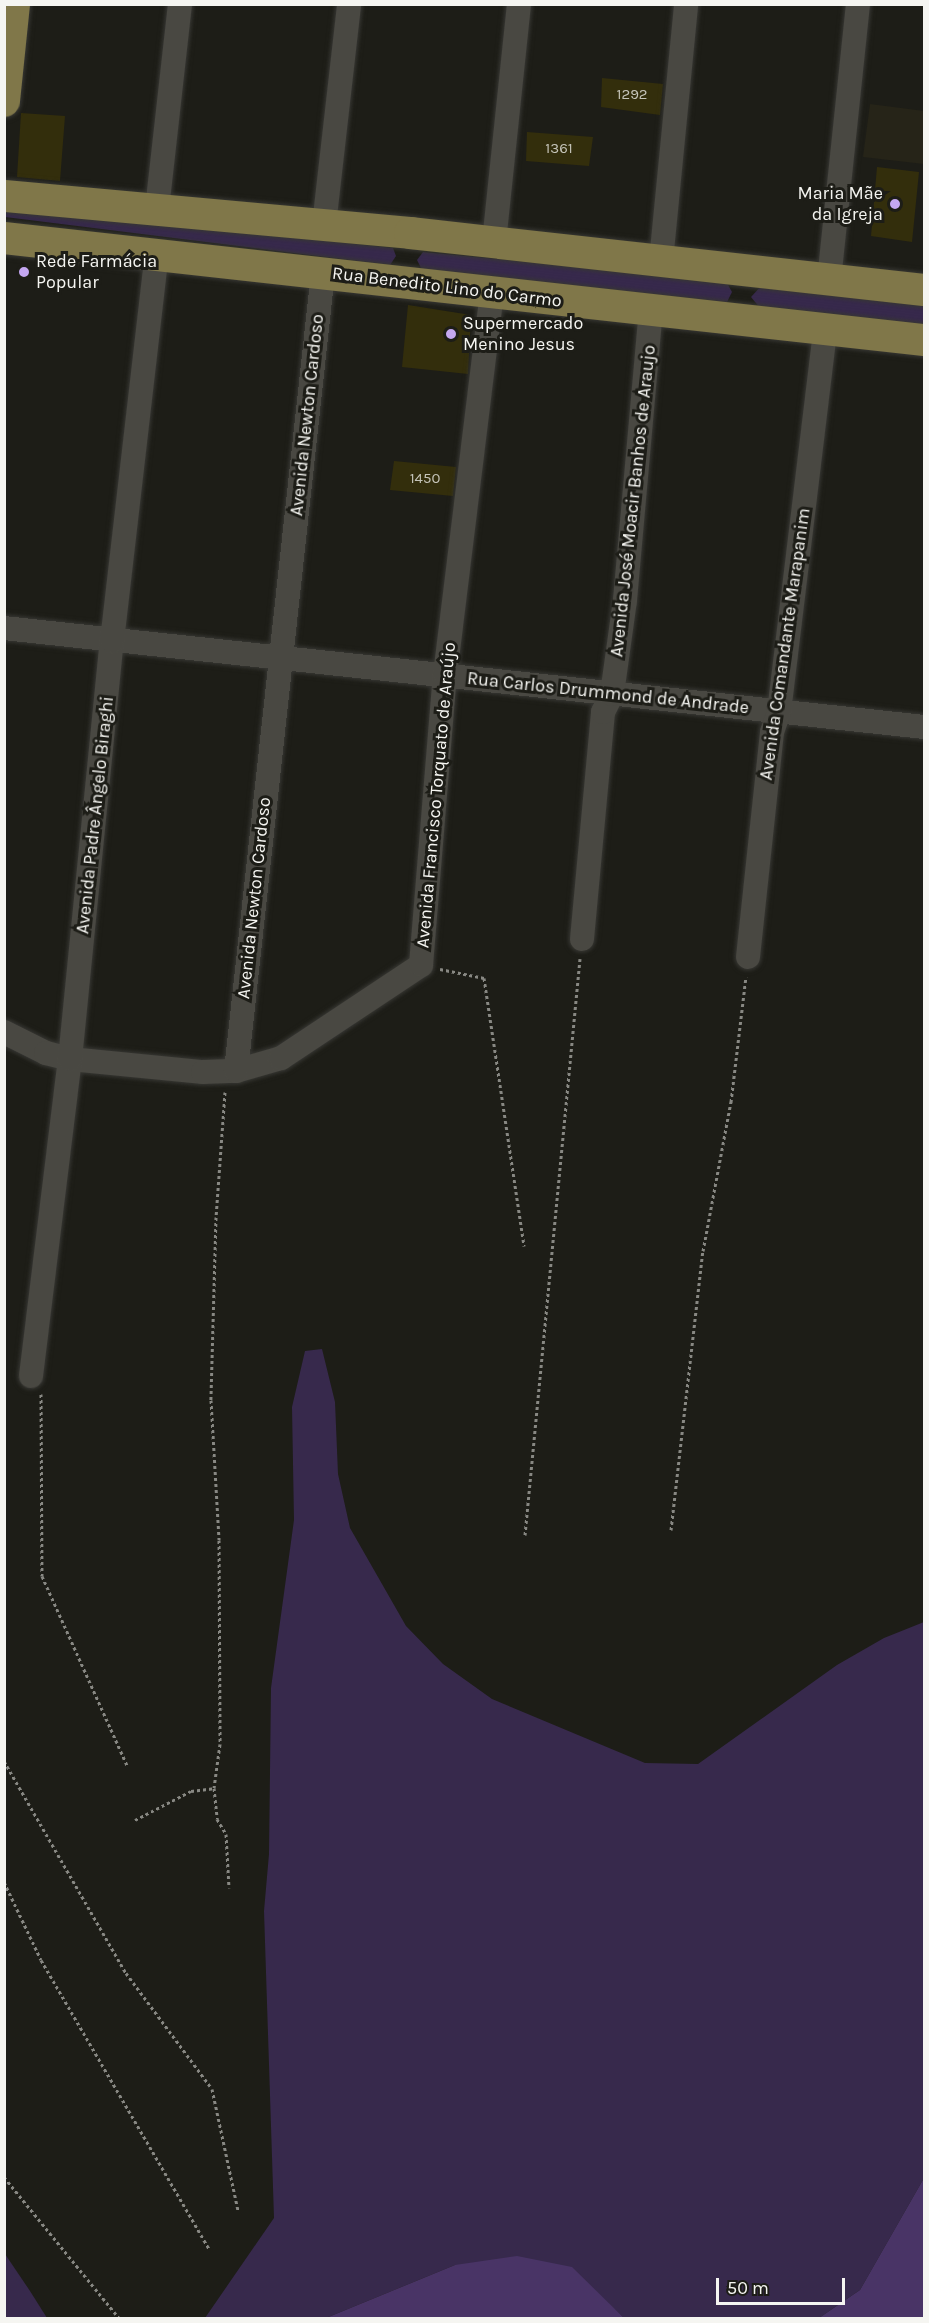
<!DOCTYPE html>
<html>
<head>
<meta charset="utf-8">
<style>
	body { margin:0 }
	#map { position:relative; width:929px; height:2323px; overflow:hidden; background:#1d1d17; font-family:Karla,sans-serif }
	div>[style] { position:absolute }
	[style*='--x'] { left:calc(var(--x)*1px); top:calc(var(--y)*1px); width:calc(var(--w)*1px); rotate:calc(var(--a)*1deg) }
	.built>* { inset:0; background:#262418 }
	.green>* { inset:0; background:#37294c }
	.forest>* { inset:0; background:#493466 }
	.building>* { inset:0; background:#332e0c }
	.path>* { height:3px; margin-top:-1.5px; transform-origin:0; background:repeating-linear-gradient(90deg,#888883 0 3px,transparent 0 6px) }
	.roads { filter:drop-shadow(0 0 2px #373733) drop-shadow(0 0 2px #373733) }
	.minor>* { height:24px; margin:-12px; padding:0 12px; transform-origin:12px; border-radius:12px; background:#494842 }
	.major>* { height:32px; margin:-16px; padding:0 16px; transform-origin:16px; border-radius:16px; background:#807749 }
	.dots>* { width:16px; height:16px; translate:-50% -50%; box-sizing:border-box; border:3px solid #1d1d17; border-radius:50% }
	span { translate:-50% -50%; white-space:nowrap; text-align:center; line-height:1.15; -webkit-text-stroke:6px #1d1d17; paint-order:stroke }
	.number-label { font-size:15px; color:#c4c3b8 }
	.number-label span { -webkit-text-stroke-width:0 }
	.poi-label { font-size:18px; color:#f5f5f1 }
	.right { translate:-100% -50%; text-align:right }
	.left { translate:0 -50%; text-align:left }
	.street-label { font-size:18px; color:#f5f5f1 }
	.frame { position:absolute; inset:0; border:6px solid #f5f5f1; pointer-events:none }
	.scale { position:absolute; left:716px; top:2278px; width:129px; height:27px; box-sizing:border-box; border:3px solid #f5f5f1; border-top:0; padding-left:8px; font-size:18px; line-height:21px; white-space:nowrap; color:#f5f5f1; -webkit-text-stroke:4px #1d1d17; paint-order:stroke }
</style>
</head>
<body>
<div id="map">
	<div class="built">
		<i style="clip-path:polygon(870px 104px,924px 111px,924px 164px,863px 157px)"></i>
	</div>
	<div class="green">
		<i style="clip-path:polygon(8px 207px,393px 248px,396px 256px,390px 265px,5px 217px)"></i>
		<i style="clip-path:polygon(423px 252px,726px 281px,732px 292px,727px 302px,422px 270px,417px 260px)"></i>
		<i style="clip-path:polygon(762px 285px,924px 303px,924px 325px,760px 308px,751px 297px)"></i>
		<i style="clip-path:polygon(322px 1349px,335px 1402px,338px 1474px,350px 1528px,406px 1626px,443px 1664px,492px 1699px,645px 1763px,698px 1764px,837px 1665px,884px 1638px,924px 1622px,924px 2178px,860px 2290px,819px 2318px,624px 2318px,611px 2306px,455px 2265px,326px 2318px,205px 2318px,274px 2218px,264px 1911px,269px 1854px,271px 1688px,294px 1520px,292px 1407px,305px 1351px)"></i>
		<i style="clip-path:polygon(5px 2254px,30px 2291px,47px 2318px,5px 2318px)"></i>
	</div>
	<div class="forest">
		<i style="clip-path:polygon(924px 2178px,924px 2318px,819px 2318px,860px 2290px)"></i>
		<i style="clip-path:polygon(517px 2256px,572px 2267px,624px 2318px,326px 2318px,455px 2265px)"></i>
	</div>
	<div class="building">
		<i style="clip-path:polygon(602px 78px,663px 84px,660px 115px,601px 107px)"></i>
		<i style="clip-path:polygon(21px 113px,65px 116px,60px 181px,17px 177px)"></i>
		<i style="clip-path:polygon(527px 132px,593px 137px,589px 166px,526px 161px)"></i>
		<i style="clip-path:polygon(877px 167px,919px 172px,912px 242px,871px 236px)"></i>
		<i style="clip-path:polygon(408px 305px,471px 315px,468px 374px,402px 367px)"></i>
		<i style="clip-path:polygon(394px 461px,456px 467px,453px 496px,390px 490px)"></i>
	</div>
	<div class="path">
		<i style="--x:440;--y:969;--w:45;--a:11.6"></i>
		<i style="--x:484;--y:978;--w:271;--a:81.5"></i>
		<i style="--x:225;--y:1092;--w:125;--a:94.1"></i>
		<i style="--x:216;--y:1217;--w:183;--a:91.6"></i>
		<i style="--x:211;--y:1400;--w:140;--a:86.7"></i>
		<i style="--x:219;--y:1540;--w:204;--a:89.7"></i>
		<i style="--x:220;--y:1744;--w:44;--a:97.8"></i>
		<i style="--x:214;--y:1788;--w:31;--a:84"></i>
		<i style="--x:217;--y:1819;--w:17;--a:59"></i>
		<i style="--x:226;--y:1834;--w:54;--a:86.8"></i>
		<i style="--x:41;--y:1394;--w:182;--a:89.7"></i>
		<i style="--x:42;--y:1576;--w:207;--a:65.8"></i>
		<i style="--x:671;--y:1530;--w:281;--a:-83.5"></i>
		<i style="--x:703;--y:1251;--w:152;--a:-79.4"></i>
		<i style="--x:731;--y:1102;--w:126;--a:-83.2"></i>
		<i style="--x:525;--y:1535;--w:579;--a:-84.55"></i>
		<i style="--x:4;--y:1761;--w:245;--a:60.1"></i>
		<i style="--x:126;--y:1973;--w:144;--a:53.4"></i>
		<i style="--x:212;--y:2089;--w:124;--a:77.9"></i>
		<i style="--x:135;--y:1820;--w:63;--a:-27.4"></i>
		<i style="--x:191;--y:1791;--w:23;--a:-7"></i>
		<i style="--x:4;--y:1882;--w:86;--a:64.6"></i>
		<i style="--x:41;--y:1960;--w:334;--a:59.8"></i>
		<i style="--x:4;--y:2177;--w:182;--a:50.8"></i>
	</div>
	<div class="roads">
		<div class="minor">
			<i style="--x:157;--y:209;--w:206;--a:-83.6"></i>
			<i style="--x:324;--y:225;--w:222;--a:-83.5"></i>
			<i style="--x:494;--y:242;--w:239;--a:-84"></i>
			<i style="--x:661;--y:261;--w:258;--a:-84.4"></i>
			<i style="--x:829;--y:280;--w:278;--a:-84"></i>
			<i style="--x:4;--y:628;--w:925;--a:6.14"></i>
			<i style="--x:582;--y:939;--w:228;--a:-84.7"></i>
			<i style="--x:603;--y:712;--w:20;--a:-63"></i>
			<i style="--x:612;--y:694;--w:95;--a:-82.1"></i>
			<i style="--x:625;--y:600;--w:290;--a:-84.9"></i>
			<i style="--x:748;--y:957;--w:226;--a:-83.9"></i>
			<i style="--x:772;--y:732;--w:21;--a:-71"></i>
			<i style="--x:779;--y:712;--w:385;--a:-83.1"></i>
			<i style="--x:4;--y:1032;--w:47;--a:26.6"></i>
			<i style="--x:46;--y:1053;--w:25;--a:14"></i>
			<i style="--x:70;--y:1059;--w:134;--a:5.6"></i>
			<i style="--x:203;--y:1072;--w:33;--a:-2"></i>
			<i style="--x:236;--y:1071;--w:47;--a:-16.1"></i>
			<i style="--x:281;--y:1058;--w:168;--a:-33.6"></i>
			<i style="--x:421;--y:965;--w:291;--a:-85.3"></i>
			<i style="--x:445;--y:675;--w:386;--a:-83"></i>
			<i style="--x:236;--y:1071;--w:803;--a:-83.78"></i>
			<i style="--x:31;--y:1376;--w:319;--a:-83"></i>
			<i style="--x:70;--y:1059;--w:420;--a:-84.3"></i>
			<i style="--x:112;--y:641;--w:391;--a:-83.4"></i>
		</div>
		<div class="major">
			<i style="--x:4;--y:101;--w:98;--a:-84.1"></i>
			<i style="--x:4;--y:196;--w:408;--a:5.2"></i>
			<i style="--x:410;--y:233;--w:517;--a:6.33"></i>
			<i style="--x:4;--y:238;--w:926;--a:6.33"></i>
		</div>
	</div>
	<div class="dots">
		<i style="left:895px;top:204px;background:#c4a7f1"></i>
		<i style="left:24px;top:272px;background:#c4a7f1"></i>
		<i style="left:451px;top:334px;background:#c4a7f1"></i>
	</div>
	<div class="number-label">
		<span style="left:632px;top:95px">1292</span>
		<span style="left:559px;top:149px">1361</span>
		<span style="left:425px;top:479px">1450</span>
	</div>
	<div class="poi-label">
		<span class="right" style="left:883px;top:204px">Maria Mãe<br>da Igreja</span>
		<span class="left" style="left:36px;top:272px">Rede Farmácia<br>Popular</span>
		<span class="left" style="left:463px;top:334px">Supermercado<br>Menino Jesus</span>
	</div>
	<div class="street-label">
		<span style="left:447px;top:287px;rotate:7deg">Rua Benedito Lino do Carmo</span>
		<span style="left:307px;top:415px;rotate:-84deg">Avenida Newton Cardoso</span>
		<span style="left:633px;top:501px;rotate:-84deg">Avenida José Moacir Banhos de Araujo</span>
		<span style="left:785px;top:644px;rotate:-82deg">Avenida Comandante Marapanim</span>
		<span style="left:608px;top:693px;rotate:6deg">Rua Carlos Drummond de Andrade</span>
		<span style="left:436px;top:795px;rotate:-85deg">Avenida Francisco Torquato de Araújo</span>
		<span style="left:95px;top:815px;rotate:-84deg">Avenida Padre Ângelo Biraghi</span>
		<span style="left:254px;top:898px;rotate:-84deg">Avenida Newton Cardoso</span>
	</div>
	<div class="frame"></div>
	<div class="scale">50 m</div>
</div>
</body>
</html>
